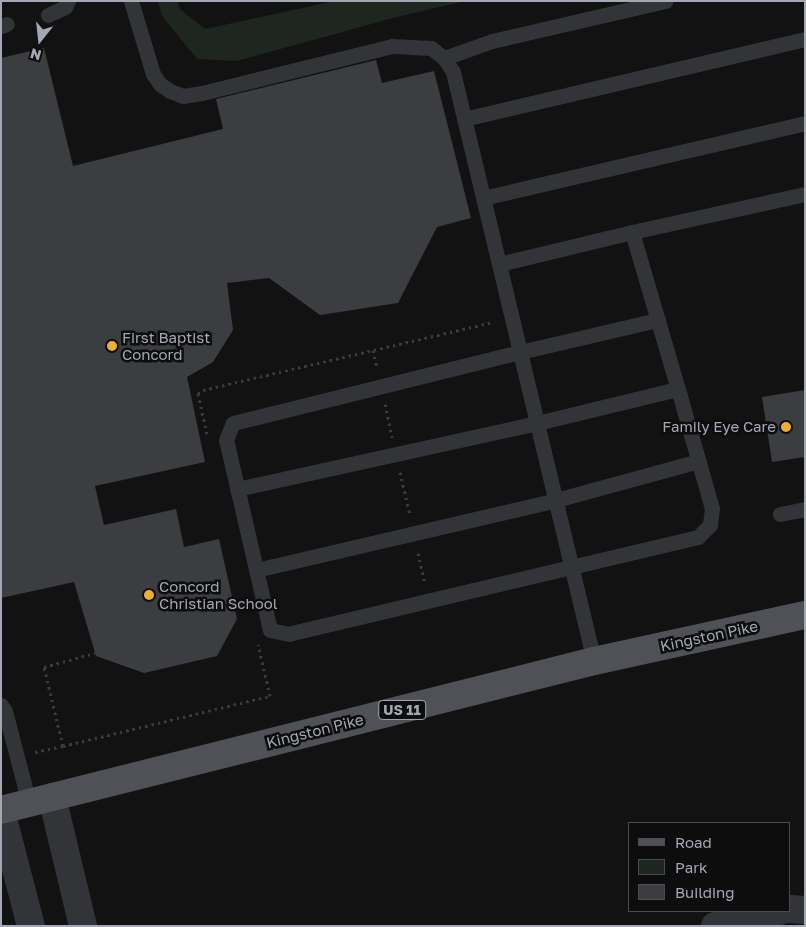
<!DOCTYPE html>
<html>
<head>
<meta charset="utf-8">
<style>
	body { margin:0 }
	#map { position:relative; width:806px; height:927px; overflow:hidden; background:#121213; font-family:"Golos Text",sans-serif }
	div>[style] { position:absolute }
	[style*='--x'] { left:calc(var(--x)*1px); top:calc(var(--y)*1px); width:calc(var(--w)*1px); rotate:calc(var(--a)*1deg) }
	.green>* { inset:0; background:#1e261f }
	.building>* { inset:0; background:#3c3d40 }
	.path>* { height:3px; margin-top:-1.5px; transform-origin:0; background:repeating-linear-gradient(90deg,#393b3f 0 2.5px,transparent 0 6.5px) }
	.service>* { height:15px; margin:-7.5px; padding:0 7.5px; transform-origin:7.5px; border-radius:7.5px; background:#333438 }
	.minor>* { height:28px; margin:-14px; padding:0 14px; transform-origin:14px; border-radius:14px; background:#333438 }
	.primary>* { height:28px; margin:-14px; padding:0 14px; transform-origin:14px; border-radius:14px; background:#4f5157 }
	.dots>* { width:14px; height:14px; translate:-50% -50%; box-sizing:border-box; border:2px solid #0d0d0e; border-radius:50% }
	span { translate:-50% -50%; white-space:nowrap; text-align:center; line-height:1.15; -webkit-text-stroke:5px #0d0d0e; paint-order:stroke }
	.shield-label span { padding:1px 4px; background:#0d0d0e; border:1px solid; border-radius:4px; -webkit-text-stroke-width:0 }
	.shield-label { font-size:14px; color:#a3a8b4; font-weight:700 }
	.poi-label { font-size:15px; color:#a3a8b4 }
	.left { translate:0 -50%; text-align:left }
	.right { translate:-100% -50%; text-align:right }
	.street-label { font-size:15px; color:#a3a8b4 }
	.frame { position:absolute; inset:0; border:2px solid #a3a8b4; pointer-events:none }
	.legend { position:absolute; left:628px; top:822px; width:162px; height:90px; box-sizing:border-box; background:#0d0d0e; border:1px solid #494b50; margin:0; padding:6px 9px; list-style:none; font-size:15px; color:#a3a8b4 }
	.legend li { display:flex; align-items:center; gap:10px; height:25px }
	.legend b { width:25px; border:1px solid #494b50 }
	.north { position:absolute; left:15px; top:15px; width:50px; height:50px; -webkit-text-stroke:4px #0d0d0e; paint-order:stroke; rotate:196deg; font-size:14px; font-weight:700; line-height:20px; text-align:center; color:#a3a8b4 }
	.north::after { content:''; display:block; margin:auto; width:18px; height:22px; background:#a3a8b4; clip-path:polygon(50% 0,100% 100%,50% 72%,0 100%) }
</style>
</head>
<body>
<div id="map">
	<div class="green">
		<i style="clip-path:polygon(158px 1px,177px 1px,180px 9px,205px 29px,335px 1px,465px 1px,393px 18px,237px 61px,197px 59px,162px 16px)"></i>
	</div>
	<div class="building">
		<i style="clip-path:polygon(44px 48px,73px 166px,223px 129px,216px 99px,376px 60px,382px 83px,434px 71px,471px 218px,437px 227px,398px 303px,320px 315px,269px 278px,227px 283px,233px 330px,213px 362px,187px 377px,205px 462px,95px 486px,104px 525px,176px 509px,184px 547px,219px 539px,237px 619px,217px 656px,144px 673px,96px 656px,74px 582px,1px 598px,1px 58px)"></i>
		<i style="clip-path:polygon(805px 390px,805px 457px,772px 462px,762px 397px)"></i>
	</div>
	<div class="path">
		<i style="--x:373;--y:350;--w:18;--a:77"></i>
		<i style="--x:385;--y:404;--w:34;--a:78"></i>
		<i style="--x:207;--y:434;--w:41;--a:-102.7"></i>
		<i style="--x:198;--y:394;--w:6;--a:-39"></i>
		<i style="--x:203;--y:390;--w:299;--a:-13.2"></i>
		<i style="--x:400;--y:472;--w:44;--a:76.9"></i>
		<i style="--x:418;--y:553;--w:31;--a:77"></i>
		<i style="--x:63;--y:746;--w:213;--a:-13.6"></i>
		<i style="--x:270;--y:696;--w:53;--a:-103"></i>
		<i style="--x:35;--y:752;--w:29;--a:-12"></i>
		<i style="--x:63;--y:746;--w:81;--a:-103.5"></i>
		<i style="--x:44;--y:667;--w:53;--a:-15.4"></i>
	</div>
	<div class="service">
		<i style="--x:131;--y:1;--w:76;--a:73.2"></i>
		<i style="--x:153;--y:74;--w:12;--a:55"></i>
		<i style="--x:160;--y:84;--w:12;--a:35"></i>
		<i style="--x:170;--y:91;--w:14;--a:21"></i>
		<i style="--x:183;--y:96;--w:19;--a:-9"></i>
		<i style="--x:202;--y:93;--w:196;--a:-13.9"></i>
		<i style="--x:392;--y:46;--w:39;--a:3"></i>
		<i style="--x:431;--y:48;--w:16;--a:38"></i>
		<i style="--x:444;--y:58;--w:17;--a:57"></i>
		<i style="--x:453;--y:72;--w:606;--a:76.54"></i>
		<i style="--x:48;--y:15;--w:19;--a:-25"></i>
		<i style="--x:65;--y:7;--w:7;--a:-63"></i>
		<i style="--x:1;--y:26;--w:6;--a:-18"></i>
		<i style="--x:444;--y:58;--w:51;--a:-19.5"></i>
		<i style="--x:492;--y:41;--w:178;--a:-13"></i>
		<i style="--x:464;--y:119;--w:350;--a:-13.2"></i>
		<i style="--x:483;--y:198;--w:331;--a:-13.1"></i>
		<i style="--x:632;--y:232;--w:177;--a:-12.4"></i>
		<i style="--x:499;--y:264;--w:137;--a:-13.5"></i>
		<i style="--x:632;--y:232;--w:164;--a:73.7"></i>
		<i style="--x:678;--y:389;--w:124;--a:74.1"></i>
		<i style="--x:712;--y:508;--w:17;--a:97"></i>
		<i style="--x:710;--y:525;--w:17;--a:135"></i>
		<i style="--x:698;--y:537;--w:420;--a:166.7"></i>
		<i style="--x:289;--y:634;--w:19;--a:-168"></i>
		<i style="--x:270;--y:630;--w:195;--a:-103"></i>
		<i style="--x:226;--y:440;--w:18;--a:-68"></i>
		<i style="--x:233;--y:423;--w:296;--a:-13.9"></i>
		<i style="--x:520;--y:352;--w:142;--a:-13.1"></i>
		<i style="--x:237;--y:489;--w:307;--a:-12.4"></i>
		<i style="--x:537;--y:423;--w:145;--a:-13.6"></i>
		<i style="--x:780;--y:514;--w:25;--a:-11"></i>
		<i style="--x:256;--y:570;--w:308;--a:-13.1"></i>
		<i style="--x:556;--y:500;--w:148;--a:-15.3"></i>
		<i style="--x:1;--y:705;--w:7;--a:56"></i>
		<i style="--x:5;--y:711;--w:95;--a:75.4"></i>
	</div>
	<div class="minor">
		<i style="--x:52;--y:797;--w:133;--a:76.5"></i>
		<i style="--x:1;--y:811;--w:119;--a:75.4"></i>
		<i style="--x:790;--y:909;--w:15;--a:4"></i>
		<i style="--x:715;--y:926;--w:67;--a:-13"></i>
	</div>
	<div class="primary">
		<i style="--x:1;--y:810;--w:611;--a:-14.1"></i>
		<i style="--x:594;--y:661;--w:216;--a:-12.3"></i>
	</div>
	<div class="dots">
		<i style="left:112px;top:346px;background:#eeae2e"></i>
		<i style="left:786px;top:427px;background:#eeae2e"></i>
		<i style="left:149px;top:595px;background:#eeae2e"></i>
	</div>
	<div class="shield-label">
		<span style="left:402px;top:710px">US 11</span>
	</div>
	<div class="poi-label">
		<span class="left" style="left:122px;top:346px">First Baptist<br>Concord</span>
		<span class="right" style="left:776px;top:427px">Family Eye Care</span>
		<span class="left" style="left:159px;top:595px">Concord<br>Christian School</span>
	</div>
	<div class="street-label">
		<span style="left:709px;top:636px;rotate:-12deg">Kingston Pike</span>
		<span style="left:315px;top:731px;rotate:-14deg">Kingston Pike</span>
	</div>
	<div class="frame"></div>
	<ul class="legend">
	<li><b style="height:6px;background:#4f5157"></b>Road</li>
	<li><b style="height:14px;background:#1e261f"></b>Park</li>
	<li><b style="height:14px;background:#3c3d40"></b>Building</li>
	</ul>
	<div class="north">N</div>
</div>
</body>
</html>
